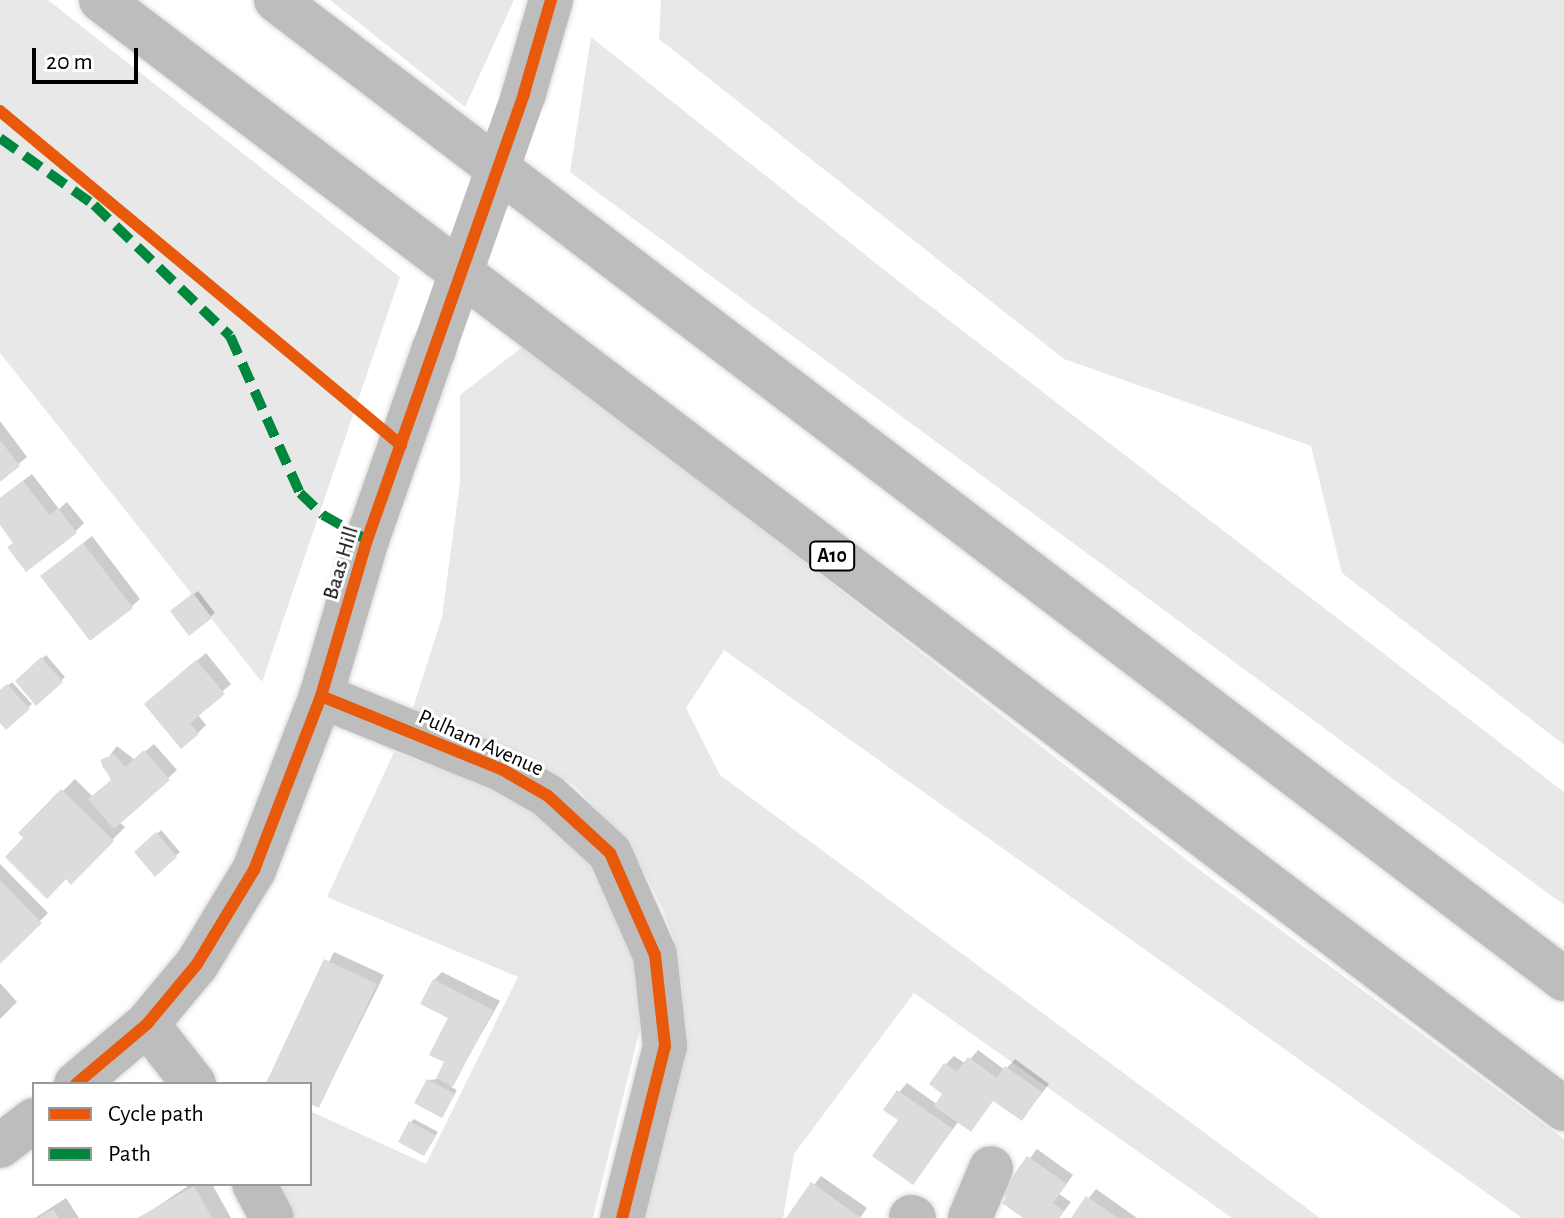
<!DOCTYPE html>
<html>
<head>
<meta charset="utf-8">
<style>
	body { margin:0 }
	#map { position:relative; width:1564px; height:1218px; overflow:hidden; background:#fff; font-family:"Alegreya Sans",sans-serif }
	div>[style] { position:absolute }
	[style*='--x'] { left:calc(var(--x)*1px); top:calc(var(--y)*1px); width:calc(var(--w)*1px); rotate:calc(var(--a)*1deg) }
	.green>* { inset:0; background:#e8e8e8 }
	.shadow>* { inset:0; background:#0003 }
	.building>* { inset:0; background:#dcdcdc }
	.roads { filter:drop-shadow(0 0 2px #dbdbdb) drop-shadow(0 0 2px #dbdbdb) }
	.minor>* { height:44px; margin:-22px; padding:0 22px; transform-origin:22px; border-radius:22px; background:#bdbdbd }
	.highway>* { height:44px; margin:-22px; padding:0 22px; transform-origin:22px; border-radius:22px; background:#bdbdbd }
	.minor-bridge>* { height:44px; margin:-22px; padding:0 22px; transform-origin:22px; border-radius:22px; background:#bdbdbd }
	.quiet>* { height:10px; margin-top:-5px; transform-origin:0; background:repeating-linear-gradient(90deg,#00873e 0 20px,transparent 0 30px) }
	.cycleway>* { height:12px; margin:-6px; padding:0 6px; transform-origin:6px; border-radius:6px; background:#e8590c }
	span { translate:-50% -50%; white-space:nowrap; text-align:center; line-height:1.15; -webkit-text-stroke:6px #fff; paint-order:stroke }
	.shield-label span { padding:2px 6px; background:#fff; border:2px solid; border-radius:6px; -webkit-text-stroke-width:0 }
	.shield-label { font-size:20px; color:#000; font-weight:700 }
	.street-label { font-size:22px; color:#000 }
	.legend { position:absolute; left:32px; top:1082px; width:280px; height:104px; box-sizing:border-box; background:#fff; border:2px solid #999; margin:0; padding:10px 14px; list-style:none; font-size:24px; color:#000 }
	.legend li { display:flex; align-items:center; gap:16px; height:40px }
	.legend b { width:40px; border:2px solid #999 }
	.scale { position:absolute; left:32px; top:48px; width:106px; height:36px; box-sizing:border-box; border:4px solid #000; border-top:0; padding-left:10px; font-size:24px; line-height:28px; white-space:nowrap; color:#000; -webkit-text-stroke:6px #fff; paint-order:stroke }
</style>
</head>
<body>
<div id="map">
	<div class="green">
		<i style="clip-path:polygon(0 0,48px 0,400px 277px,262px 682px,0 353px)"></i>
		<i style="clip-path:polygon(330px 0,514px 0,465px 107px)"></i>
		<i style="clip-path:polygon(661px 0,1564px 0,1564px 745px,1342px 573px,1311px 446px,1064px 359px,659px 39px)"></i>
		<i style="clip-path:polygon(591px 37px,907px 288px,1564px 792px,1564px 905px,570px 172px)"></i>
		<i style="clip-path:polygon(525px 345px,1205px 874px,1564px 1139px,1564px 1218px,1522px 1218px,724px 650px,686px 708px,720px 775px,1320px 1218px,1232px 1218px,914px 993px,794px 1154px,783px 1218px,644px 1218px,676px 1059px,683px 999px,677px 951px,663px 909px,631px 847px,575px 786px,526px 756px,412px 711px,442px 617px,460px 482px,460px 395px)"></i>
		<i style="clip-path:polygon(394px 752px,516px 795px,578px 840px,625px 914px,640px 987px,640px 1029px,593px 1218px,295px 1218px,275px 1184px,310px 1184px,310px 1111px,426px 1164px,518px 977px,327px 897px)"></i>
	</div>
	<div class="shadow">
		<i style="clip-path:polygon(0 421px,27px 457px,0 479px)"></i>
		<i style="clip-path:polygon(32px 474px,59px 509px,67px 502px,84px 523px,76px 531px,15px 542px,0 522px,0 498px)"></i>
		<i style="clip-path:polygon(92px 536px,140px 599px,131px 607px,42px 576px)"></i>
		<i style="clip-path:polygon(198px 591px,215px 613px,189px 633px,176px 608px)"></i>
		<i style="clip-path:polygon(206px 653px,231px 684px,197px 714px,206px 725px,198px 733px,155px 696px)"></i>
		<i style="clip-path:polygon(46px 655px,65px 677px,37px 703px,18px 681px)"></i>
		<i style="clip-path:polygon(12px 682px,32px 704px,6px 727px,0 720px,0 692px)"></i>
		<i style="clip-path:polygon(154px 744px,177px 770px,119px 822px,125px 827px,71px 882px,21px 833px,75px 779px,93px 797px,114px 779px,102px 766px,117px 746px,135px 760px)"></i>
		<i style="clip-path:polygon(161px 830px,180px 852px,156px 874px,137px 852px)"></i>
		<i style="clip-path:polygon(0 864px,48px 913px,0 961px)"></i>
		<i style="clip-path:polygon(334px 952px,384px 975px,319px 1106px,310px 1101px,310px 1084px,268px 1082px)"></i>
		<i style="clip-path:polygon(442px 972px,500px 1001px,451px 1087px,457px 1090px,442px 1116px,429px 1080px,437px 1079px,446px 1061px,451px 1017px,434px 980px)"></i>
		<i style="clip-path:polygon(0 983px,17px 1002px,0 1019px)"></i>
		<i style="clip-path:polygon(978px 1050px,1005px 1070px,1015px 1059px,1049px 1084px,1022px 1119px,994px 1099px,959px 1121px,913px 1182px,900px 1120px,885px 1109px,907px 1083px,938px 1105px,945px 1094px,946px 1064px,954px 1056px,966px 1064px)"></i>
		<i style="clip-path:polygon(414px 1119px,438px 1132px,424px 1154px,410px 1123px)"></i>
		<i style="clip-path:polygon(1037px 1149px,1073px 1175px,1059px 1194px,1071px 1202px,1059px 1218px,1026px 1218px,1003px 1193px)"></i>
		<i style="clip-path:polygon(821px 1176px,867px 1208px,860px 1218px,788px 1218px)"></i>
		<i style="clip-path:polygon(191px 1184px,212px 1184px,231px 1218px,140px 1218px)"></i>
		<i style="clip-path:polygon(1096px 1189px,1137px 1218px,1073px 1218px)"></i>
		<i style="clip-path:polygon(66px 1198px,79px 1218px,35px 1218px)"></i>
	</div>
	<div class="building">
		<i style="clip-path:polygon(0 440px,20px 466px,0 482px)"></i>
		<i style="clip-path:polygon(23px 481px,50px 515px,58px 508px,77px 533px,26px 572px,7px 547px,13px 543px,0 525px,0 498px)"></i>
		<i style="clip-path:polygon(83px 543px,133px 608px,90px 641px,40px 576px)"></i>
		<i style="clip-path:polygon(193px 593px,212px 618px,189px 636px,170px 611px)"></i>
		<i style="clip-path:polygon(41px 657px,63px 682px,36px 706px,15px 681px)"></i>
		<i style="clip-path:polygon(196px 660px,225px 694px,190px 723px,199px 734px,181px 749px,144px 704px)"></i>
		<i style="clip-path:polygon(7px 684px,30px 709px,6px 730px,0 723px,0 690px)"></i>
		<i style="clip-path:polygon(144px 750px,170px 780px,114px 829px,88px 799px,111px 780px,100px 760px,114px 754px,125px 767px)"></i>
		<i style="clip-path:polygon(61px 789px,114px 841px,71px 885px,66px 879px,47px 899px,5px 857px,23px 838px,18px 833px)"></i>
		<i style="clip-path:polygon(156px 832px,177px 857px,155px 877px,134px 852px)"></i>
		<i style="clip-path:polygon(0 880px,42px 923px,0 964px)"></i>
		<i style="clip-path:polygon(324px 959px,377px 984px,319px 1108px,310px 1104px,310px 1084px,266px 1083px)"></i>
		<i style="clip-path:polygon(433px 979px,493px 1010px,453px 1087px,436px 1078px,444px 1062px,429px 1055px,448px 1018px,420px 1004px)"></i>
		<i style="clip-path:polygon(968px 1057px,997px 1078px,1005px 1066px,1042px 1092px,1022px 1121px,993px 1101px,971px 1132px,934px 1106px,942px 1094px,929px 1084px,944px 1063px,957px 1072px)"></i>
		<i style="clip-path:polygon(427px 1079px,455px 1094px,442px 1118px,414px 1103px)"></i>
		<i style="clip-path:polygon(897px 1090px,953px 1129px,913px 1185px,872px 1156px,898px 1120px,883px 1110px)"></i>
		<i style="clip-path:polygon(409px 1121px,436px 1136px,424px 1156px,398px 1142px)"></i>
		<i style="clip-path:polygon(1027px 1156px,1067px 1184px,1053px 1203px,1064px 1211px,1059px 1218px,1023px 1218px,1002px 1203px,1006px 1198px,1000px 1194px)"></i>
		<i style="clip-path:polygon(811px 1182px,861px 1218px,786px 1218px)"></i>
		<i style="clip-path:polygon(194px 1186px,212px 1218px,137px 1218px)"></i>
		<i style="clip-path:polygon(1086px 1196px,1118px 1218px,1071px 1218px)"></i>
		<i style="clip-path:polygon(53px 1209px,59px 1218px,39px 1218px)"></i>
	</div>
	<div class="roads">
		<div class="minor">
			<i style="--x:524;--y:93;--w:97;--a:-73.8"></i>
			<i style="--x:321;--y:696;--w:196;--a:22.1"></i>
			<i style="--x:503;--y:770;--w:52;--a:30"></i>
			<i style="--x:548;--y:796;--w:84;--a:42.6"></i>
			<i style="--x:610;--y:853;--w:111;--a:66.2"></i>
			<i style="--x:655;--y:955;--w:92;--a:83.7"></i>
			<i style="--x:665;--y:1046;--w:177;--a:104"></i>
			<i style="--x:147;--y:1024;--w:76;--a:51.9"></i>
			<i style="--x:76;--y:1084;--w:93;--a:-40.2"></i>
			<i style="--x:147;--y:1024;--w:78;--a:-50.2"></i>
			<i style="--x:197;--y:964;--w:110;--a:-58.8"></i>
			<i style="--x:254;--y:870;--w:186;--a:-68.9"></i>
			<i style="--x:321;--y:696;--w:163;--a:-73.6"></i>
			<i style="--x:367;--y:540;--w:202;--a:-70.7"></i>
			<i style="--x:0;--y:1146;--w:43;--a:-37.4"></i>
			<i style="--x:254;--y:1184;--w:38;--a:62"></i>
			<i style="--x:911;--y:1217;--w:3;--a:18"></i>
			<i style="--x:970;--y:1218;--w:54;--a:-67.2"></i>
		</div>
		<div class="highway">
			<i style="--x:101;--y:0;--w:1836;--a:37.16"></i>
			<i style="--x:276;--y:0;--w:1618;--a:37.24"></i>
		</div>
	</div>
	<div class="minor-bridge">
		<i style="--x:434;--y:349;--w:271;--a:-70.6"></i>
	</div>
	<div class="quiet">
		<i style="--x:0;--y:138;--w:115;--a:35.5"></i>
		<i style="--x:94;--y:205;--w:189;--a:43.9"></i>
		<i style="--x:230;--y:336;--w:172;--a:66"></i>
		<i style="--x:300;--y:493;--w:32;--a:44"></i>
		<i style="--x:323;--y:515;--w:51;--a:29.6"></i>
	</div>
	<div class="cycleway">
		<i style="--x:0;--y:111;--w:522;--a:39.79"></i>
		<i style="--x:321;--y:696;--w:196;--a:22.1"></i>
		<i style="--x:503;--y:770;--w:52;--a:30"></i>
		<i style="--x:548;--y:796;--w:84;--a:42.6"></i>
		<i style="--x:610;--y:853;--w:111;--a:66.2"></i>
		<i style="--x:655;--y:955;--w:92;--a:83.7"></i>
		<i style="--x:665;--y:1046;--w:177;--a:104"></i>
		<i style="--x:76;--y:1084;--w:93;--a:-40.2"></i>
		<i style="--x:147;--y:1024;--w:78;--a:-50.2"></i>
		<i style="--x:197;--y:964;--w:110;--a:-58.8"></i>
		<i style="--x:254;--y:870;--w:186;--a:-68.9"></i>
		<i style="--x:321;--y:696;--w:163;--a:-73.6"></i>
		<i style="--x:367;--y:540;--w:474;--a:-70.6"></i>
		<i style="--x:524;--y:93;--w:97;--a:-73.8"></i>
	</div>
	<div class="shield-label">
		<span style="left:832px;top:556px">A10</span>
	</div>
	<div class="street-label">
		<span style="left:341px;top:563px;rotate:-73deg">Baas Hill</span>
		<span style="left:481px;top:743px;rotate:24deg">Pulham Avenue</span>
	</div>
	<ul class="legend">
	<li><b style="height:10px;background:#e8590c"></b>Cycle path</li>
	<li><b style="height:10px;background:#00873e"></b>Path</li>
	</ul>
	<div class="scale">20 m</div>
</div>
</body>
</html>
